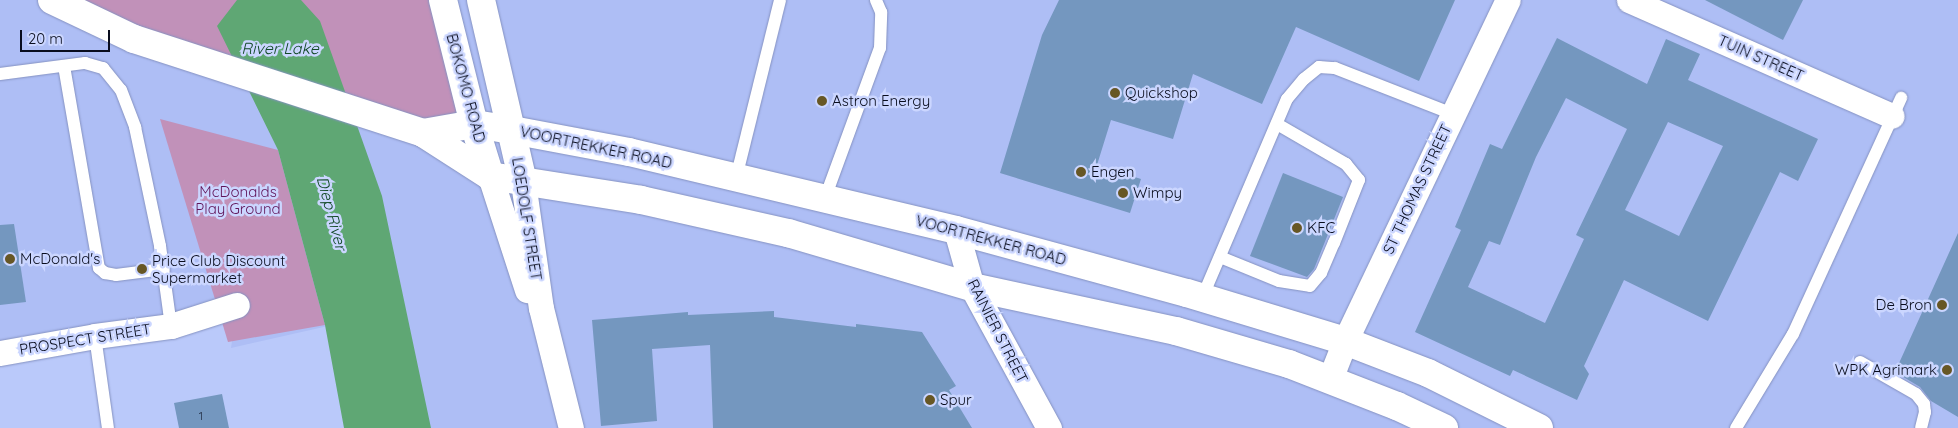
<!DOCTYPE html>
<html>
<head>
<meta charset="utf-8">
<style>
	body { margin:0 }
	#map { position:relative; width:1958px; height:428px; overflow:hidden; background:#bac9fa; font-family:Quicksand,sans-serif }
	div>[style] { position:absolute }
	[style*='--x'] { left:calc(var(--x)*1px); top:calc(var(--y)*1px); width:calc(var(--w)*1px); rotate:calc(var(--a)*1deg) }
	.built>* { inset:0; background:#aebef5 }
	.green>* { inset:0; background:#c191b9 }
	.water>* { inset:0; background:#5fa774 }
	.building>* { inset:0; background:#7497bf }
	.roads { filter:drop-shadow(0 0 1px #8592c1) drop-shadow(0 0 1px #8592c1) }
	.lane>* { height:12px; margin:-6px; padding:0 6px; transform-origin:6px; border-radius:6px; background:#fff }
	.street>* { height:25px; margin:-12.5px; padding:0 12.5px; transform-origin:12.5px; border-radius:12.5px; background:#fff }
	.secondary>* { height:28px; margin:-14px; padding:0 14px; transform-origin:14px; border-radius:14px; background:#fff }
	.primary>* { height:28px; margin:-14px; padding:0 14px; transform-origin:14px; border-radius:14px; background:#fff }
	.dots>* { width:14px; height:14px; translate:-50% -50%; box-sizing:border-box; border:2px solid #cbd6ff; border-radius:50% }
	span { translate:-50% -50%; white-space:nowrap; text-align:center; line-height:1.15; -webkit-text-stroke:5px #cbd6ff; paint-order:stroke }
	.number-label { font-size:12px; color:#243046 }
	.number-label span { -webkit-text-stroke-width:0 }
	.street-label { font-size:15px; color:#090d1e }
	.poi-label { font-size:15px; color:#090d1e }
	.left { translate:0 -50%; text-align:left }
	.right { translate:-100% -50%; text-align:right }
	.park-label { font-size:15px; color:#61155a }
	.water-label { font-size:16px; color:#114826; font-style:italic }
	.scale { position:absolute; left:20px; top:30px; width:90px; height:22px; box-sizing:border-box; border:2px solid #090d1e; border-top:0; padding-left:6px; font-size:15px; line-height:18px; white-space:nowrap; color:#090d1e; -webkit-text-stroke:4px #cbd6ff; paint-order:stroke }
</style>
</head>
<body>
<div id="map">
	<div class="built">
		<i style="clip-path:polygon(0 0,1958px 0,1958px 428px,382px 428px,359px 319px,231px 348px,237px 306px,0 353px)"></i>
	</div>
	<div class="green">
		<i style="clip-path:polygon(52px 0,443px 0,474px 124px,423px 133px)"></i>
		<i style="clip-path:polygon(160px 119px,278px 150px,325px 325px,228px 342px)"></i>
	</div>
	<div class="water">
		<i style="clip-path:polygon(237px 0,301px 0,320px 21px,382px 196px,431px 428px,344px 428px,325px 325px,278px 150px,217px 26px)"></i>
	</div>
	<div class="building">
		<i style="clip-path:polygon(1059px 0,1455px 0,1419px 81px,1296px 27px,1262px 104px,1193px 74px,1173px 139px,1111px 120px,1097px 165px,1141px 179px,1130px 213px,1000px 173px,1042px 35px)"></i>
		<i style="clip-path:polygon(1705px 0,1803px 0,1783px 40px)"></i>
		<i style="clip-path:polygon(evenodd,1557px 38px,1647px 84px,1666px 39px,1700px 54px,1688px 80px,1818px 139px,1798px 181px,1780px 172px,1708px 321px,1624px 280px,1584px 366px,1589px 374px,1577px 400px,1513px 370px,1510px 376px,1415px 332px,1461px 230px,1455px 227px,1490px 144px,1502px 149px,1557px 38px,1566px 98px,1627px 129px,1576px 235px,1584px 239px,1545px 323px,1468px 287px,1489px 241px,1500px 245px,1536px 157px,1566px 98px,1557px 38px,1668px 122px,1723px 146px,1679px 236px,1625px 210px,1668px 122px)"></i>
		<i style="clip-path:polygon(1283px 173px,1343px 197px,1314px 269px,1307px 277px,1250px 256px)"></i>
		<i style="clip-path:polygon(14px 224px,26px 302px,0 305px,0 225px)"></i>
		<i style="clip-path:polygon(1958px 233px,1958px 417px,1931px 401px,1920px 387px,1895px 372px)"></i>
		<i style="clip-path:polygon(774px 311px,774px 317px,856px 327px,856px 324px,922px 332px,956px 386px,949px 390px,972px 428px,713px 428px,710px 345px,652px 349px,657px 421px,601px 426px,592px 320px,688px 312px,688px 315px)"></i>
		<i style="clip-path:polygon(222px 394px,229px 428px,179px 428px,174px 403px)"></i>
	</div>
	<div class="roads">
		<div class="lane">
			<i style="--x:64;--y:66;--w:205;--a:80.2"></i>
			<i style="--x:99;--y:268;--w:8;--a:40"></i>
			<i style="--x:105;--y:273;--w:11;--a:10"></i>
			<i style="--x:116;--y:275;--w:48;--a:-7.1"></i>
			<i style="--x:0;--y:74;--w:86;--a:-7.4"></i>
			<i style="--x:85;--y:63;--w:19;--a:16"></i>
			<i style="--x:103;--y:68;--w:28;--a:51"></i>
			<i style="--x:121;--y:90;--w:40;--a:69"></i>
			<i style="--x:135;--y:127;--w:122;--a:78.1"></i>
			<i style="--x:160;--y:246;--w:81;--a:82.2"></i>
			<i style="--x:736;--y:178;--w:183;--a:-76.1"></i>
			<i style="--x:825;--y:198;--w:160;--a:-69.9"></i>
			<i style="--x:880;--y:48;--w:36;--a:-88"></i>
			<i style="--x:881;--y:12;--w:13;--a:-113"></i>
			<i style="--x:1220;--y:257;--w:64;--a:22.1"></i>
			<i style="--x:1279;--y:281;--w:31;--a:9"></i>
			<i style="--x:1310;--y:286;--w:17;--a:-50"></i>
			<i style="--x:1321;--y:273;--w:33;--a:-67"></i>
			<i style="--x:1334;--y:243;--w:68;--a:-68.4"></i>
			<i style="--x:1359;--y:180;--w:21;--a:-129"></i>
			<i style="--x:1346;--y:164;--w:80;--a:-149.9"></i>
			<i style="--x:1202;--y:298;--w:216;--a:-66.9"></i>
			<i style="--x:1287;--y:99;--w:26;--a:-50"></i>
			<i style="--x:1304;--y:79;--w:19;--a:-39"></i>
			<i style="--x:1319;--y:67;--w:16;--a:4"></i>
			<i style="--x:1335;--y:68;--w:127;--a:21.3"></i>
			<i style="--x:95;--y:336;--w:93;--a:82"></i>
			<i style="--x:1860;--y:362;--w:64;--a:29.7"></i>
			<i style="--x:1916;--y:394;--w:13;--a:51"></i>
			<i style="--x:1924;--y:404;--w:8;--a:83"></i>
			<i style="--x:1925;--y:412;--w:16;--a:104"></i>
			<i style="--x:1736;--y:428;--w:110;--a:-58.8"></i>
			<i style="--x:1793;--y:334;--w:260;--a:-65.4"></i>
		</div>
		<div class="street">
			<i style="--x:1629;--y:0;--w:287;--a:23.8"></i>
			<i style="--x:490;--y:176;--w:120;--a:72"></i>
			<i style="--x:523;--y:182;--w:127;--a:81.9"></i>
			<i style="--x:541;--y:308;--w:124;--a:76"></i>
			<i style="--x:956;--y:230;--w:59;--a:74.3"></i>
			<i style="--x:972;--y:287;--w:161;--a:61.4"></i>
			<i style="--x:0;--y:353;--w:97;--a:-10.1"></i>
			<i style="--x:95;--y:336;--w:77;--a:-7.5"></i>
			<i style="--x:171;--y:326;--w:69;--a:-17.7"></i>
			<i style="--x:1330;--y:379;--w:41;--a:-68.5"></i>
			<i style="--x:1345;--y:341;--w:378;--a:-64.5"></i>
		</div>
		<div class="secondary">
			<i style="--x:443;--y:0;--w:128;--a:76"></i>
			<i style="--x:474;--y:124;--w:54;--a:72.9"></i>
			<i style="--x:481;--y:0;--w:187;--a:77"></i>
		</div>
		<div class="primary">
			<i style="--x:52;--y:0;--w:91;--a:25.4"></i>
			<i style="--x:134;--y:39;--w:304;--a:18"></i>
			<i style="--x:423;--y:133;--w:80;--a:32.7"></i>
			<i style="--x:490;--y:176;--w:153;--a:9"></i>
			<i style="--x:641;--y:200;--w:151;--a:12.7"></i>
			<i style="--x:788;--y:233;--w:192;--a:16.4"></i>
			<i style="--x:972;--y:287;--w:209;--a:12.2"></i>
			<i style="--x:1176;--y:331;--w:118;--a:16.3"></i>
			<i style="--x:1289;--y:364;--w:116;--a:21.3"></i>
			<i style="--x:1397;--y:406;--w:52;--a:25.1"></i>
			<i style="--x:423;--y:133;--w:52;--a:-10"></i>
			<i style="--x:474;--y:124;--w:38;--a:9"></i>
			<i style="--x:512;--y:130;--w:119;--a:10.6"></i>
			<i style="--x:629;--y:152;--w:336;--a:13.4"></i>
			<i style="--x:956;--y:230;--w:239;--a:15.3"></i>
			<i style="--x:1187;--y:293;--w:165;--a:16.9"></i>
			<i style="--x:1345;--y:341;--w:89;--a:21.1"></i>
			<i style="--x:1428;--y:373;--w:124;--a:26.4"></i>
		</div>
	</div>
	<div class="dots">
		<i style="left:1115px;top:93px;background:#675725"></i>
		<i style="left:822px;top:101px;background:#675725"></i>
		<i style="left:1081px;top:172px;background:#675725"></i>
		<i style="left:1123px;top:193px;background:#675725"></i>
		<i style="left:1297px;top:228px;background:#675725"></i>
		<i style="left:10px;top:259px;background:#675725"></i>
		<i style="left:142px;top:269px;background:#675725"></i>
		<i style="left:1942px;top:305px;background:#675725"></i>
		<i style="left:1947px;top:370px;background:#675725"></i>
		<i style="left:930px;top:400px;background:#675725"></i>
	</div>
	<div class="number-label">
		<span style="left:201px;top:416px">1</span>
	</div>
	<div class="street-label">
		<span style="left:1761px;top:58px;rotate:24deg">TUIN STREET</span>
		<span style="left:466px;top:88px;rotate:75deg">BOKOMO ROAD</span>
		<span style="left:596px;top:147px;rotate:12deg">VOORTREKKER ROAD</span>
		<span style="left:1417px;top:189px;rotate:-65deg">ST THOMAS STREET</span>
		<span style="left:527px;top:219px;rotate:81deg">LOEDOLF STREET</span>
		<span style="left:991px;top:240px;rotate:15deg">VOORTREKKER ROAD</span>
		<span style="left:998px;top:331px;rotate:63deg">RAINIER STREET</span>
		<span style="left:85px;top:339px;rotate:-9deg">PROSPECT STREET</span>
	</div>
	<div class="poi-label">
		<span class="left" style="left:1125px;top:93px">Quickshop</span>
		<span class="left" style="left:832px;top:101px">Astron Energy</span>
		<span class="left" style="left:1091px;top:172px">Engen</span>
		<span class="left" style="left:1133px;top:193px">Wimpy</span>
		<span class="left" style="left:1307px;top:228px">KFC</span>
		<span class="left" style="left:20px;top:259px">McDonald's</span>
		<span class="left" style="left:152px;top:269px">Price Club Discount<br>Supermarket</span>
		<span class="right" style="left:1932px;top:305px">De Bron</span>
		<span class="right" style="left:1937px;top:370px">WPK Agrimark</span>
		<span class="left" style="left:940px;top:400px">Spur</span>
	</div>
	<div class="park-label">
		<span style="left:238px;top:200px">McDonalds<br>Play Ground</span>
	</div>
	<div class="water-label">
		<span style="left:280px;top:48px">River Lake</span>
		<span style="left:332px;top:213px;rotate:75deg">Diep River</span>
	</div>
	<div class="scale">20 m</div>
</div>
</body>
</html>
